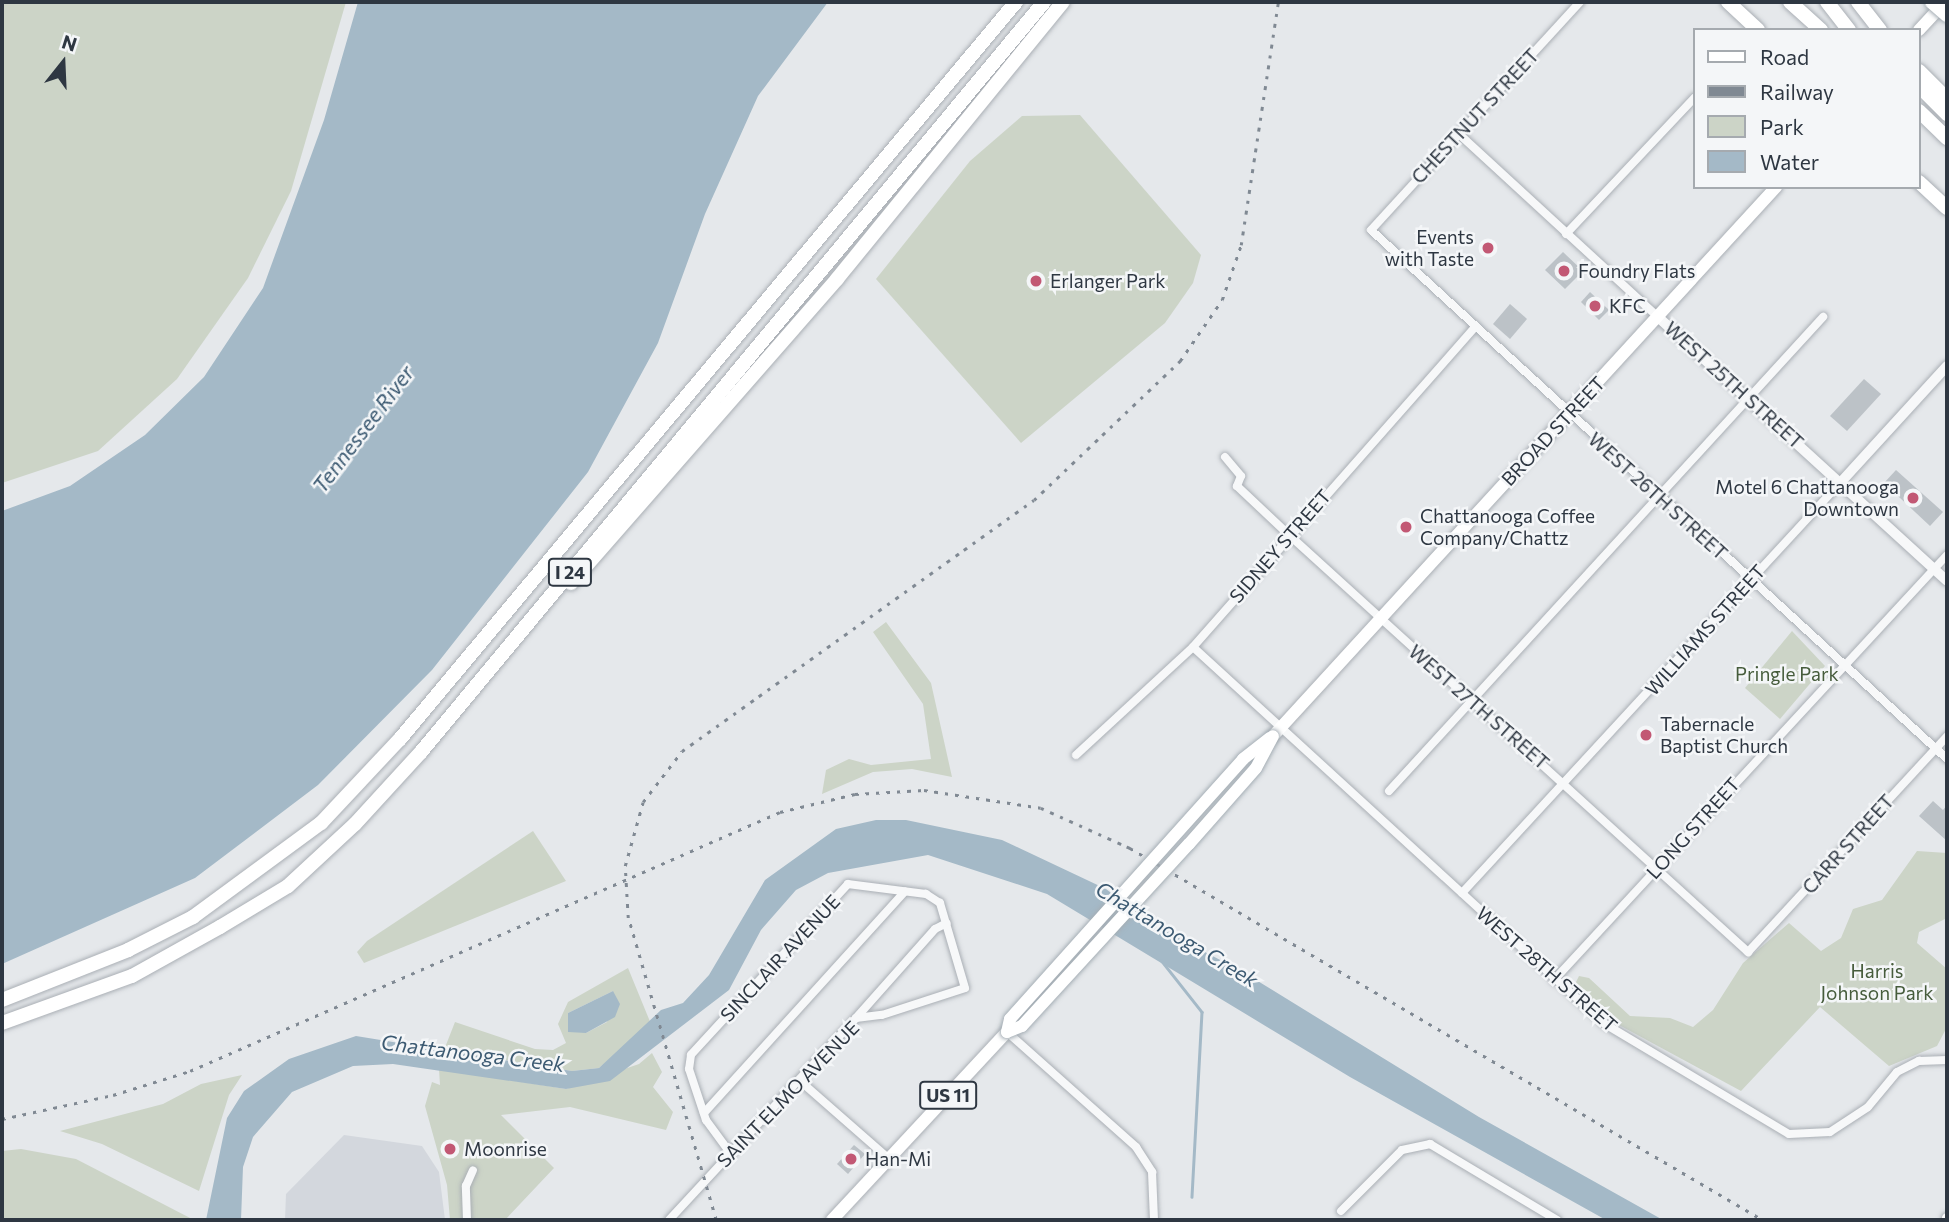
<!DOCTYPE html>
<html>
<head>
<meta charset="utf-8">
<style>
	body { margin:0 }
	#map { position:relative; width:1949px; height:1222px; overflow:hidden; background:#e5e8eb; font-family:Commissioner,sans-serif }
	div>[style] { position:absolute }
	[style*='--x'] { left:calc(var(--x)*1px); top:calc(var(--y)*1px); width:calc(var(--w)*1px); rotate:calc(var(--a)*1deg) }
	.built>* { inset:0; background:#d3d7dd }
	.green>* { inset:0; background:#ccd4c7 }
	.water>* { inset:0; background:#a4b9c7 }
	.stream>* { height:2.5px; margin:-1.25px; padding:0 1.25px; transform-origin:1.25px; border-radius:1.25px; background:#a4b9c7 }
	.building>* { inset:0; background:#bcc2c7 }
	.roads { filter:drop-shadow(0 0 2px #aaafb5) drop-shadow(0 0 2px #aaafb5) }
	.minor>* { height:8px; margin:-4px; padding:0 4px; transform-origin:4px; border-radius:4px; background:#f7f8f9 }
	.tertiary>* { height:10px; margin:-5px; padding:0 5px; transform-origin:5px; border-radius:5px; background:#f7f8f9 }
	.secondary>* { height:10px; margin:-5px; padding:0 5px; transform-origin:5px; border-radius:5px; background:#fff }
	.primary>* { height:12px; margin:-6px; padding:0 6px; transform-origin:6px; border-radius:6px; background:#fff }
	.motorway>* { height:14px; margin:-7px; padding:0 7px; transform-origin:7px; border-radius:7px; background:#fff }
	.rail>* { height:2.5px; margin-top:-1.25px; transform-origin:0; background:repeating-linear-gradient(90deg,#808993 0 3.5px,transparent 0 10.5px) }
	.bridges { filter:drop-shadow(0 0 2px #a5aeb5) drop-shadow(0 0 2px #a5aeb5) }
	.primary-bridge>* { height:12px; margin:-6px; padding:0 6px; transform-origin:6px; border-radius:6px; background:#fff }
	.motorway-bridge>* { height:14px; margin:-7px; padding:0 7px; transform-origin:7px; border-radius:7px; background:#fff }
	.dots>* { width:19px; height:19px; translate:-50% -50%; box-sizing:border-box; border:4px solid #f4f6f8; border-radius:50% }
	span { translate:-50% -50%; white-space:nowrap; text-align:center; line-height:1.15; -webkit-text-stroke:5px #f4f6f8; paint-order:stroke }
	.shield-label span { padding:2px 5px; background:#f4f6f8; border:2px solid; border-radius:5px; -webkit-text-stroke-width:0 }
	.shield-label { font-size:18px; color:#2e3742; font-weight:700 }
	.street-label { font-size:19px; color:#2e3742 }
	.poi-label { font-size:19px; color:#2e3742 }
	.right { translate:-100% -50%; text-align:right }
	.left { translate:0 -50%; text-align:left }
	.park-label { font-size:19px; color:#465c3c }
	.water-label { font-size:21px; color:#3c5a72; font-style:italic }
	.frame { position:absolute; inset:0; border:4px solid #2e3742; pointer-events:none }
	.legend { position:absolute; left:1693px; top:28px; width:228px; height:161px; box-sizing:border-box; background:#f4f6f8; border:2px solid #a5aaaf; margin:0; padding:9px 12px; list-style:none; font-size:21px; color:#2e3742 }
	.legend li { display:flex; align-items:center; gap:14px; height:35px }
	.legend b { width:35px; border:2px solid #a5aaaf }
	.north { position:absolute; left:28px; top:28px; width:70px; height:70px; -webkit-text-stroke:5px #f4f6f8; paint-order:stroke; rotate:18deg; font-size:19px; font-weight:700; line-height:28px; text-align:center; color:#2e3742 }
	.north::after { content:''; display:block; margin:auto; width:24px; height:32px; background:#2e3742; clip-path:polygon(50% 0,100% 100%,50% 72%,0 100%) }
</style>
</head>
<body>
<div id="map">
	<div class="built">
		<i style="clip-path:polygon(344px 1135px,422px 1146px,439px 1172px,445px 1220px,285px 1220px,286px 1194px)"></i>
	</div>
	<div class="green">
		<i style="clip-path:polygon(2px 2px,346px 2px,291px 191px,248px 278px,177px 379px,98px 451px,2px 483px)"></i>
		<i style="clip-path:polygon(1080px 115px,1201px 255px,1193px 283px,1165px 323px,1021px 443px,876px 279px,970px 161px,1022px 116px)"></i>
		<i style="clip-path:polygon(886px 622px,931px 683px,952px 777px,912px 769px,873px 772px,822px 794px,826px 770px,849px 759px,871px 765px,931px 759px,923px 704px,873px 632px)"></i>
		<i style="clip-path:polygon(1792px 631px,1825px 666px,1780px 719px,1745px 688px)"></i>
		<i style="clip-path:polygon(533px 831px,566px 881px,364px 963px,357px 952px,367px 941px)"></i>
		<i style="clip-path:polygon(1917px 851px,1947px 853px,1947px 918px,1919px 932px,1917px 943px,1947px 969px,1947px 1027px,1937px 1046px,1889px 1066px,1820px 1007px,1741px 1091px,1619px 1025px,1575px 984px,1579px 976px,1589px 978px,1630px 1016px,1670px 1018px,1693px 1027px,1713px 1010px,1743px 963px,1789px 923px,1821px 951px,1841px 938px,1853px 909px,1882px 900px)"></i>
		<i style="clip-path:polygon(evenodd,628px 968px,651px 1024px,599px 1068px,572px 1071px,444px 1050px,455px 1022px,535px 1049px,553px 1050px,566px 1043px,558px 1024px,568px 1002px,628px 968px,613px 991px,607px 1022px,586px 1033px,568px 1013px,613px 991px)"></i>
		<i style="clip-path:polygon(652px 1053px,662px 1072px,653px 1087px,673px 1112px,666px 1130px,570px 1107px,501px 1115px,554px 1168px,505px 1220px,450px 1220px,447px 1185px,425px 1106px,432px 1082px,440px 1085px,439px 1069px,566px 1089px,639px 1064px)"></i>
		<i style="clip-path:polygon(242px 1075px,229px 1095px,199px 1191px,102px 1144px,60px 1131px,163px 1104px,201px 1084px)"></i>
		<i style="clip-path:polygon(21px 1149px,76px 1159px,194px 1220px,2px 1220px,2px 1151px)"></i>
	</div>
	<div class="water">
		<i style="clip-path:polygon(358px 2px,828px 2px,758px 96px,705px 214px,658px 343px,588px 472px,432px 670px,318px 785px,195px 878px,2px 964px,2px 511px,70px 486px,145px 435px,204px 377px,263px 288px,324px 120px)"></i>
		<i style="clip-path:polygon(876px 820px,906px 820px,1002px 840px,1106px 889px,1148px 922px,1243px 972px,1479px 1117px,1663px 1220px,1606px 1220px,1350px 1077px,1047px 894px,928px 855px,828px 873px,796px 890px,761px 930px,729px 990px,610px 1081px,566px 1089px,393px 1064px,353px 1066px,292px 1092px,253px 1137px,243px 1167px,241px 1220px,206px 1220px,227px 1118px,244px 1091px,289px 1059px,356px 1036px,572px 1071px,599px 1068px,661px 1010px,683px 1003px,709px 975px,765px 880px,836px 829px)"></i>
		<i style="clip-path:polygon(613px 991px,620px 1004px,615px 1017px,586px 1033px,568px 1032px,568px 1013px)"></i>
	</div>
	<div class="stream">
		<i style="--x:1161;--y:960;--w:66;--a:51.7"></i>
		<i style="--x:1202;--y:1012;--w:185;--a:93.1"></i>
	</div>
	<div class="building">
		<i style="clip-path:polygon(1563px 252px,1583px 271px,1565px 289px,1545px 270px)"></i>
		<i style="clip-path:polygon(1590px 292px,1609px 310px,1599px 320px,1581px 302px)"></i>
		<i style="clip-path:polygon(1510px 304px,1527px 319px,1510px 339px,1493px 324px)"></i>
		<i style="clip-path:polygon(1864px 379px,1881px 394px,1847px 431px,1830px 416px)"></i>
		<i style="clip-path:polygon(1896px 470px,1943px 512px,1930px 526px,1884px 483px)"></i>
		<i style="clip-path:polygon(1933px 801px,1943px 810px,1947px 805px,1947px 841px,1919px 816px)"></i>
		<i style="clip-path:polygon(854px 1145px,865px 1154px,848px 1174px,837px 1164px)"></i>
	</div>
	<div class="roads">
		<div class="minor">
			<i style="--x:1580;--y:2;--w:309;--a:132.5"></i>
			<i style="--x:1371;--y:230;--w:782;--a:42.56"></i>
			<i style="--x:1459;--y:134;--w:270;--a:42.6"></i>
			<i style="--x:1566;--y:234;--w:188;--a:-46.7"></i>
			<i style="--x:1225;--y:457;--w:25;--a:50"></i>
			<i style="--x:1241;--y:476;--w:11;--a:112"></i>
			<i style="--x:1237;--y:486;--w:70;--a:43.3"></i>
			<i style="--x:1288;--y:534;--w:622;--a:42.26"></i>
			<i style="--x:1748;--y:952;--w:294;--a:-47.3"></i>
			<i style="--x:1193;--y:647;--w:558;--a:42.46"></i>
			<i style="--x:1605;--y:1024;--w:214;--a:30.9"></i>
			<i style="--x:1789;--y:1134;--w:41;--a:-2.8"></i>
			<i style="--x:1830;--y:1132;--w:45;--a:-33.3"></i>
			<i style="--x:1868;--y:1107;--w:45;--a:-50.4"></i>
			<i style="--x:1897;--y:1072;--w:25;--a:-27"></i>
			<i style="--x:1919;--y:1061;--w:28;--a:-2"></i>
			<i style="--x:1076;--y:755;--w:159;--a:-42.7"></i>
			<i style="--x:1193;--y:647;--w:427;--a:-48.6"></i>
			<i style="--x:1389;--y:791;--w:643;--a:-47.52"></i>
			<i style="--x:1462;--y:893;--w:559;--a:-47.32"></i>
			<i style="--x:1554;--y:980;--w:579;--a:-47.24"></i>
			<i style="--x:856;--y:1018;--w:119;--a:-48.4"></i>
			<i style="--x:935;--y:929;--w:13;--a:-27"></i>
			<i style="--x:1007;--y:1032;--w:173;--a:41.7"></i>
			<i style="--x:1136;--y:1147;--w:30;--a:57"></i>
			<i style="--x:1152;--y:1172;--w:48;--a:87.6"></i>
			<i style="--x:799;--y:1080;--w:118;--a:41.2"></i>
			<i style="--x:704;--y:1113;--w:299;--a:-47.8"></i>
			<i style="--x:1341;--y:1211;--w:86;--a:-45"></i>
			<i style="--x:1402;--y:1150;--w:29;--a:-12"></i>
			<i style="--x:1430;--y:1144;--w:148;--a:30.9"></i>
			<i style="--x:467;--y:1220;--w:34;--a:-92"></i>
			<i style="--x:466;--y:1186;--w:17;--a:-66"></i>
			<i style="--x:669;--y:1220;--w:275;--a:-47.2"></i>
			<i style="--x:856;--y:1018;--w:26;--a:-7"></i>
			<i style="--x:882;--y:1015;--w:87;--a:-18"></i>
			<i style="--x:965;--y:988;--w:89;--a:-106.4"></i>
			<i style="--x:940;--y:903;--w:17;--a:-147"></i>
			<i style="--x:926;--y:894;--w:79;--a:-172.7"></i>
			<i style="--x:848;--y:884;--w:232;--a:132.6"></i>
			<i style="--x:691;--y:1055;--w:14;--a:98"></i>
			<i style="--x:689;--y:1069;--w:54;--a:71.6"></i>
			<i style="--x:706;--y:1120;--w:42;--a:53.7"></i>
		</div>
		<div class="tertiary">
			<i style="--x:1658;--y:317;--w:391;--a:42.4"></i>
			<i style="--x:1841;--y:482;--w:157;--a:-47.6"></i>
		</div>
		<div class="secondary">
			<i style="--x:1947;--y:1220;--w:2;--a:-90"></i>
		</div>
		<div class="primary">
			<i style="--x:1919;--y:30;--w:38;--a:-47"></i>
			<i style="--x:1273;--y:736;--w:745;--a:-47.5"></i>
			<i style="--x:832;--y:1220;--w:257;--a:-47.1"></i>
		</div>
		<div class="motorway">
			<i style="--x:1728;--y:2;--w:41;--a:43"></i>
			<i style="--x:1790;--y:2;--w:42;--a:42.1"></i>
			<i style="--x:1827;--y:2;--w:36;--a:52"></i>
			<i style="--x:1858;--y:2;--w:36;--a:52"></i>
			<i style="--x:1919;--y:71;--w:40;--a:45"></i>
			<i style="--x:1919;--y:86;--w:40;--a:45"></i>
			<i style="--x:1919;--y:111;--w:39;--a:44"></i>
			<i style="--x:1919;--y:182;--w:38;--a:43"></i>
			<i style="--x:571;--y:583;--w:404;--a:-48.8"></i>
			<i style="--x:837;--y:279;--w:357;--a:-50.8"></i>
			<i style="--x:2;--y:1000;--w:136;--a:-21.6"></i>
			<i style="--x:128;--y:950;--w:73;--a:-26.9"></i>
			<i style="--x:193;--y:917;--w:159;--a:-36.3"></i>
			<i style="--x:321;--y:823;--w:115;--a:-46.8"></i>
			<i style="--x:400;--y:739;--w:961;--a:-50.11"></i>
			<i style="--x:2;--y:1023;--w:138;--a:-19.9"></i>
			<i style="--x:132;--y:976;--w:101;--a:-29.1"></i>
			<i style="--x:220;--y:927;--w:79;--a:-31.1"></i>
			<i style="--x:288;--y:886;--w:91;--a:-42.8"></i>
			<i style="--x:355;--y:824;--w:98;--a:-47.5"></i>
			<i style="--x:421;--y:752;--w:975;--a:-50.28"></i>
		</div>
	</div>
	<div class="rail">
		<i style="--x:2;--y:1119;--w:114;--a:-12.2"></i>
		<i style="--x:113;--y:1095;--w:81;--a:-17.3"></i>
		<i style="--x:190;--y:1071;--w:644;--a:-23.7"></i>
		<i style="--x:780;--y:812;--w:77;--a:-13.5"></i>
		<i style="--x:855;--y:794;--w:69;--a:-3.3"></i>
		<i style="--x:924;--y:790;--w:118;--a:8.7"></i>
		<i style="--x:1041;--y:808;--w:98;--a:24.2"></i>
		<i style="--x:1130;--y:848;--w:734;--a:30.44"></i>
		<i style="--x:716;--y:1220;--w:315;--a:-106.2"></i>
		<i style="--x:628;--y:918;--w:52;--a:-93.3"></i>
		<i style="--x:625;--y:866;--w:66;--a:-74.3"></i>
		<i style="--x:643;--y:802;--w:64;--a:-52.6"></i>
		<i style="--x:682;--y:751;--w:432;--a:-35.5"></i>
		<i style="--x:1034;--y:500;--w:202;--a:-43.6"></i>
		<i style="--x:1180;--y:361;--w:74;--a:-55.5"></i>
		<i style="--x:1222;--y:300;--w:58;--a:-70.9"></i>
		<i style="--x:1241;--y:245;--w:246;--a:-81.3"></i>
	</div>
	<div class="bridges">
		<div class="primary-bridge">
			<i style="--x:1007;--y:1032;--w:16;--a:-22"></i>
			<i style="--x:1022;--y:1026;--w:247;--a:-47.5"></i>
			<i style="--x:1189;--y:844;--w:101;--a:-48.6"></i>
			<i style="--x:1256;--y:768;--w:36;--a:-62"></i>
			<i style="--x:1007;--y:1032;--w:13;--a:-77"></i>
			<i style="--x:1010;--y:1019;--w:349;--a:-48.1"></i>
			<i style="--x:1243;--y:759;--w:34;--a:-38"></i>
		</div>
		<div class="motorway-bridge">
			<i style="--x:1932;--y:2;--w:20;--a:41"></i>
		</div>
	</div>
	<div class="dots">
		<i style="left:1488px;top:248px;background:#c25874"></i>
		<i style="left:1564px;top:271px;background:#c25874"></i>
		<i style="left:1036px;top:281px;background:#c25874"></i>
		<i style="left:1595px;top:306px;background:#c25874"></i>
		<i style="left:1913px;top:498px;background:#c25874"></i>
		<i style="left:1406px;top:527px;background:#c25874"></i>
		<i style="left:1646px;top:735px;background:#c25874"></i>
		<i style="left:450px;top:1149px;background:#c25874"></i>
		<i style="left:851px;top:1159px;background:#c25874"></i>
	</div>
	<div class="shield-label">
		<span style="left:570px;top:572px">I 24</span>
		<span style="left:948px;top:1095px">US 11</span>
	</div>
	<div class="street-label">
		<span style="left:1475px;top:116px;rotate:-47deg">CHESTNUT STREET</span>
		<span style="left:1734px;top:385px;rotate:42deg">WEST 25TH STREET</span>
		<span style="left:1553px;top:431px;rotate:-47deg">BROAD STREET</span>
		<span style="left:1658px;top:496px;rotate:42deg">WEST 26TH STREET</span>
		<span style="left:1280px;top:546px;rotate:-49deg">SIDNEY STREET</span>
		<span style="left:1705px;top:630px;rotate:-48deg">WILLIAMS STREET</span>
		<span style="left:1479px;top:707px;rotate:41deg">WEST 27TH STREET</span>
		<span style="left:1693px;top:828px;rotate:-48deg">LONG STREET</span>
		<span style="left:1848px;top:844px;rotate:-48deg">CARR STREET</span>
		<span style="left:780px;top:958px;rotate:-47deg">SINCLAIR AVENUE</span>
		<span style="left:1547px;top:969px;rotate:41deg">WEST 28TH STREET</span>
		<span style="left:788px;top:1094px;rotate:-46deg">SAINT ELMO AVENUE</span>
	</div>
	<div class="poi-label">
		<span class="right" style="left:1474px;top:248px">Events<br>with Taste</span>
		<span class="left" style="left:1578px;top:271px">Foundry Flats</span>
		<span class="left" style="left:1050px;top:281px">Erlanger Park</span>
		<span class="left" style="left:1609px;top:306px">KFC</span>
		<span class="right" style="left:1899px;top:498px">Motel 6 Chattanooga<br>Downtown</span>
		<span class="left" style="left:1420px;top:527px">Chattanooga Coffee<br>Company/Chattz</span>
		<span class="left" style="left:1660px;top:735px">Tabernacle<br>Baptist Church</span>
		<span class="left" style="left:464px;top:1149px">Moonrise</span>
		<span class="left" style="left:865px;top:1159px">Han-Mi</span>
	</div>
	<div class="park-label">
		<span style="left:1787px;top:674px">Pringle Park</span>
		<span style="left:1877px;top:982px">Harris<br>Johnson Park</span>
	</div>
	<div class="water-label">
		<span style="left:363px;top:429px;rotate:-53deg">Tennessee River</span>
		<span style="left:1177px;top:934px;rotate:31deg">Chattanooga Creek</span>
		<span style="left:473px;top:1053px;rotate:7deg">Chattanooga Creek</span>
	</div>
	<div class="frame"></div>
	<ul class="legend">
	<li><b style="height:9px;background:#fff"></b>Road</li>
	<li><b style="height:9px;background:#808993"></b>Railway</li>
	<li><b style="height:19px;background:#ccd4c7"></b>Park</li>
	<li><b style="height:19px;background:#a4b9c7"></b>Water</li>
	</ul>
	<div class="north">N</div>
</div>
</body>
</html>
